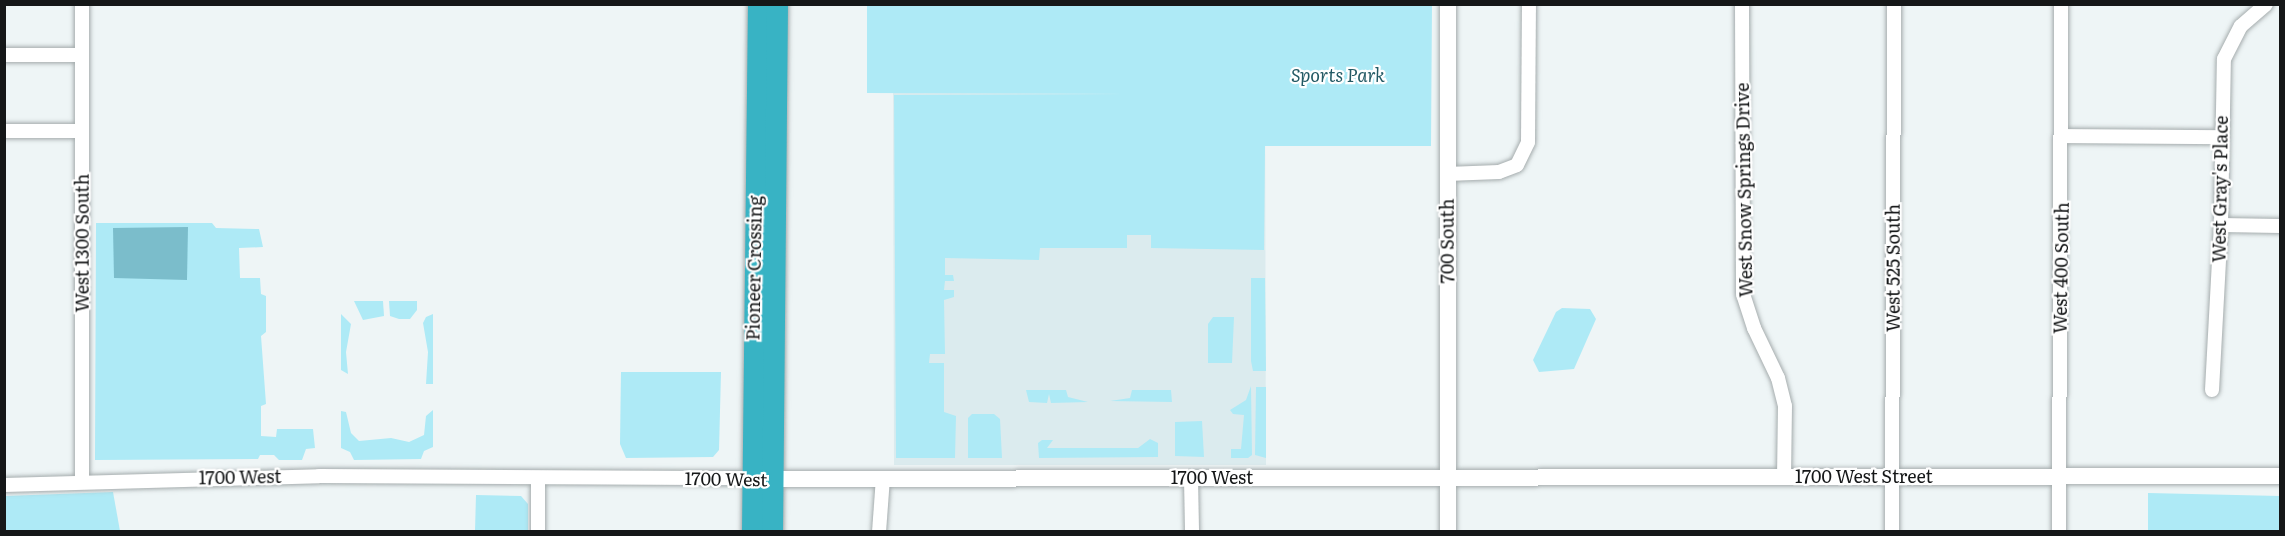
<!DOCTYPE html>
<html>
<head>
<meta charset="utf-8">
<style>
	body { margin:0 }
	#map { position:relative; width:2285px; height:536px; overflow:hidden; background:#eef5f6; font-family:Literata,serif }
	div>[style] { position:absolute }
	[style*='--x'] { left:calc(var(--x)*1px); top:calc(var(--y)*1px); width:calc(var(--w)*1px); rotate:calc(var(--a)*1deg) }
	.built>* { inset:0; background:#dbebee }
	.green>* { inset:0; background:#aeeaf6 }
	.water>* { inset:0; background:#7bbdcb }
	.roads { filter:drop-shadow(0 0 2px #a5acad) drop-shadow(0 0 2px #a5acad) }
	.minor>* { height:14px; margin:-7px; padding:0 7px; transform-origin:7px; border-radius:7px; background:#fff }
	.tertiary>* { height:16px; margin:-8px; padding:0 8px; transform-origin:8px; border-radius:8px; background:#fff }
	.trunk>* { height:21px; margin:-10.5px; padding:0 10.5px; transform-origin:10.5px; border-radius:10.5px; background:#38b3c4 }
	span { translate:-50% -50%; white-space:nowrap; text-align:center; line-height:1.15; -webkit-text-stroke:4.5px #fff; paint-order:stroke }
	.park-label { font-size:18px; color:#235a65; font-style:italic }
	.street-label { font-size:18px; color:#151718 }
	.frame { position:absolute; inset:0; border:6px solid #151718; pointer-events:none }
</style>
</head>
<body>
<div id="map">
	<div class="built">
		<i style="clip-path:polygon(893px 92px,1265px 95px,1266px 465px,894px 465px)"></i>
	</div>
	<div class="green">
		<i style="clip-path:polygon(867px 5px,1432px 5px,1431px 146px,1265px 146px,1264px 250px,1151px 248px,1151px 235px,1127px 235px,1127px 248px,1040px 248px,1039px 260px,945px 258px,945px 275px,953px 275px,954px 281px,945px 281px,944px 290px,954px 290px,954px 297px,944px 300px,945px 354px,930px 354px,929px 363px,944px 363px,944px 412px,956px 416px,955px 458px,896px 458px,894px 95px,1127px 94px,867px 93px)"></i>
		<i style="clip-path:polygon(96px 223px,212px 223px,216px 228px,259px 229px,263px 247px,239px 248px,240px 278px,260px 278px,261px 294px,266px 296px,266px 332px,261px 336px,266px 404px,261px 406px,261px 436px,276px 437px,277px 429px,313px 429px,315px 448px,306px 449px,302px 460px,279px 460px,274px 455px,260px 455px,258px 459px,95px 460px)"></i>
		<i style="clip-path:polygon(1251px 278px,1265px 278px,1266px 371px,1253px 371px,1251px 361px)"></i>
		<i style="clip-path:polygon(354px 301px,383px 301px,384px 316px,363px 320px)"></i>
		<i style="clip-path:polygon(389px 301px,417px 301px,417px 310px,410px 319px,399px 319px,390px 316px)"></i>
		<i style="clip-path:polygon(1562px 308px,1590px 309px,1596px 319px,1574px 369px,1539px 372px,1533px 360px,1556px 312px)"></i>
		<i style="clip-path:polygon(341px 314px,351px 324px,346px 352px,348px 374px,341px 370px)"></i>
		<i style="clip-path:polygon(433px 314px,433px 384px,426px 384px,428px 352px,423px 323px,426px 317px)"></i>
		<i style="clip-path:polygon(1213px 317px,1234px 317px,1232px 363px,1208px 363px,1208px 324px)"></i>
		<i style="clip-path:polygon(621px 372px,721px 372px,719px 450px,713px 457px,626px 458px,620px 444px)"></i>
		<i style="clip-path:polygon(1251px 386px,1252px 455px,1248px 458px,1231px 458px,1231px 449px,1241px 449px,1244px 415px,1233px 414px,1230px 410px,1246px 400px)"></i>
		<i style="clip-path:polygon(1256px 387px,1266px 387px,1266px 458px,1255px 455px)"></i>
		<i style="clip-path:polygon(1026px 390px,1066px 390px,1068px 397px,1088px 402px,1051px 403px,1049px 394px,1047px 403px,1029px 402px)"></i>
		<i style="clip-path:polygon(1132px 390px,1171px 390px,1172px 402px,1110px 401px,1130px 398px)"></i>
		<i style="clip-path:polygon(433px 410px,433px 447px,424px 451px,421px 459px,354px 460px,350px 452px,341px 448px,341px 411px,346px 412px,351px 433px,359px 441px,391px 438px,409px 442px,424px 435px,426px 416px)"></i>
		<i style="clip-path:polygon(972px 414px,994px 414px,1000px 419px,1002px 458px,968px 458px,968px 418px)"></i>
		<i style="clip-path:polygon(1202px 421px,1204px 457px,1175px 456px,1175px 422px)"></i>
		<i style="clip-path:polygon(1150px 439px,1158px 443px,1158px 457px,1039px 458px,1038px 443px,1042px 440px,1053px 440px,1047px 448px,1138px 448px)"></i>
		<i style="clip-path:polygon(113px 492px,120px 531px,5px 531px,5px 496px)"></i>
		<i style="clip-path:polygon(2148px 493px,2280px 496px,2280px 531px,2148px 531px)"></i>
		<i style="clip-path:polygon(476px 495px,521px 496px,528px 504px,528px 531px,475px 531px)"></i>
	</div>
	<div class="water">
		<i style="clip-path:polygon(188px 227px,187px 280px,114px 278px,113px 228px)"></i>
	</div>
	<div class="roads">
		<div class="minor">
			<i style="--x:82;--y:4;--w:477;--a:90"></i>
			<i style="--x:1742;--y:4;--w:290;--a:89.8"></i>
			<i style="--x:1743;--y:294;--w:36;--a:72"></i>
			<i style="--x:1754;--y:328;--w:55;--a:64.4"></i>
			<i style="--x:1778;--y:378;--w:29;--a:76"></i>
			<i style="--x:1785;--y:406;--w:70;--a:90.8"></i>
			<i style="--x:4;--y:55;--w:78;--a:0"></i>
			<i style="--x:4;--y:131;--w:78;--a:0"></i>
			<i style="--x:2062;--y:136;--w:159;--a:0.4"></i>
			<i style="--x:1447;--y:174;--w:52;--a:-2.2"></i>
			<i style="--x:1499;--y:172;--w:19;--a:-21"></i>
			<i style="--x:1517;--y:165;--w:25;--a:-64"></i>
			<i style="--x:1528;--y:142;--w:138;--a:-89.6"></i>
			<i style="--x:2221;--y:225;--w:59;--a:1"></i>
			<i style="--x:2212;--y:390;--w:165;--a:-86.9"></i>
			<i style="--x:2221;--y:225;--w:166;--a:-89"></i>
			<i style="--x:2224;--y:59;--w:37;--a:-63"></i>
			<i style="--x:2241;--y:26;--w:33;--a:-41"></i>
			<i style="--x:1191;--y:478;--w:54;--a:88.9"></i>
			<i style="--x:4;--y:485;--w:315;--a:-1.6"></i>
			<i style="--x:319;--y:476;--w:433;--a:0.3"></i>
			<i style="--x:538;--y:532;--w:54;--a:-90"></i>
			<i style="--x:879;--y:532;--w:54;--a:-85.8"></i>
			<i style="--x:1892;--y:532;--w:528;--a:-89.78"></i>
			<i style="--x:2059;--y:532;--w:528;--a:-89.78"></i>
		</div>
		<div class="tertiary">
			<i style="--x:1448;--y:4;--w:528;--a:90"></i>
			<i style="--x:760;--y:479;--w:1520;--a:-0.11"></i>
		</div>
		<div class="trunk">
			<i style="--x:752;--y:532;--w:528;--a:-89.35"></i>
			<i style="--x:772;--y:532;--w:528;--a:-89.46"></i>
		</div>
	</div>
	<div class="park-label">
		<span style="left:1338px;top:75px">Sports Park</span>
	</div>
	<div class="street-label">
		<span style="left:2220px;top:189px;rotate:-89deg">West Gray's Place</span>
		<span style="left:1744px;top:190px;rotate:-91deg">West Snow Springs Drive</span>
		<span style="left:1447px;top:241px;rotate:-90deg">700 South</span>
		<span style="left:82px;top:243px;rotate:-90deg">West 1300 South</span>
		<span style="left:754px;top:268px;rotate:-89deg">Pioneer Crossing</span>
		<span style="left:1893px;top:268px;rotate:-90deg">West 525 South</span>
		<span style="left:2061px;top:268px;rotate:-89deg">West 400 South</span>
		<span style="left:1864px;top:476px">1700 West Street</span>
		<span style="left:240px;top:477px;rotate:-1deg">1700 West</span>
		<span style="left:1212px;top:477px">1700 West</span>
		<span style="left:726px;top:479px;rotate:1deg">1700 West</span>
	</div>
	<div class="frame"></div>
</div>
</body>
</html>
